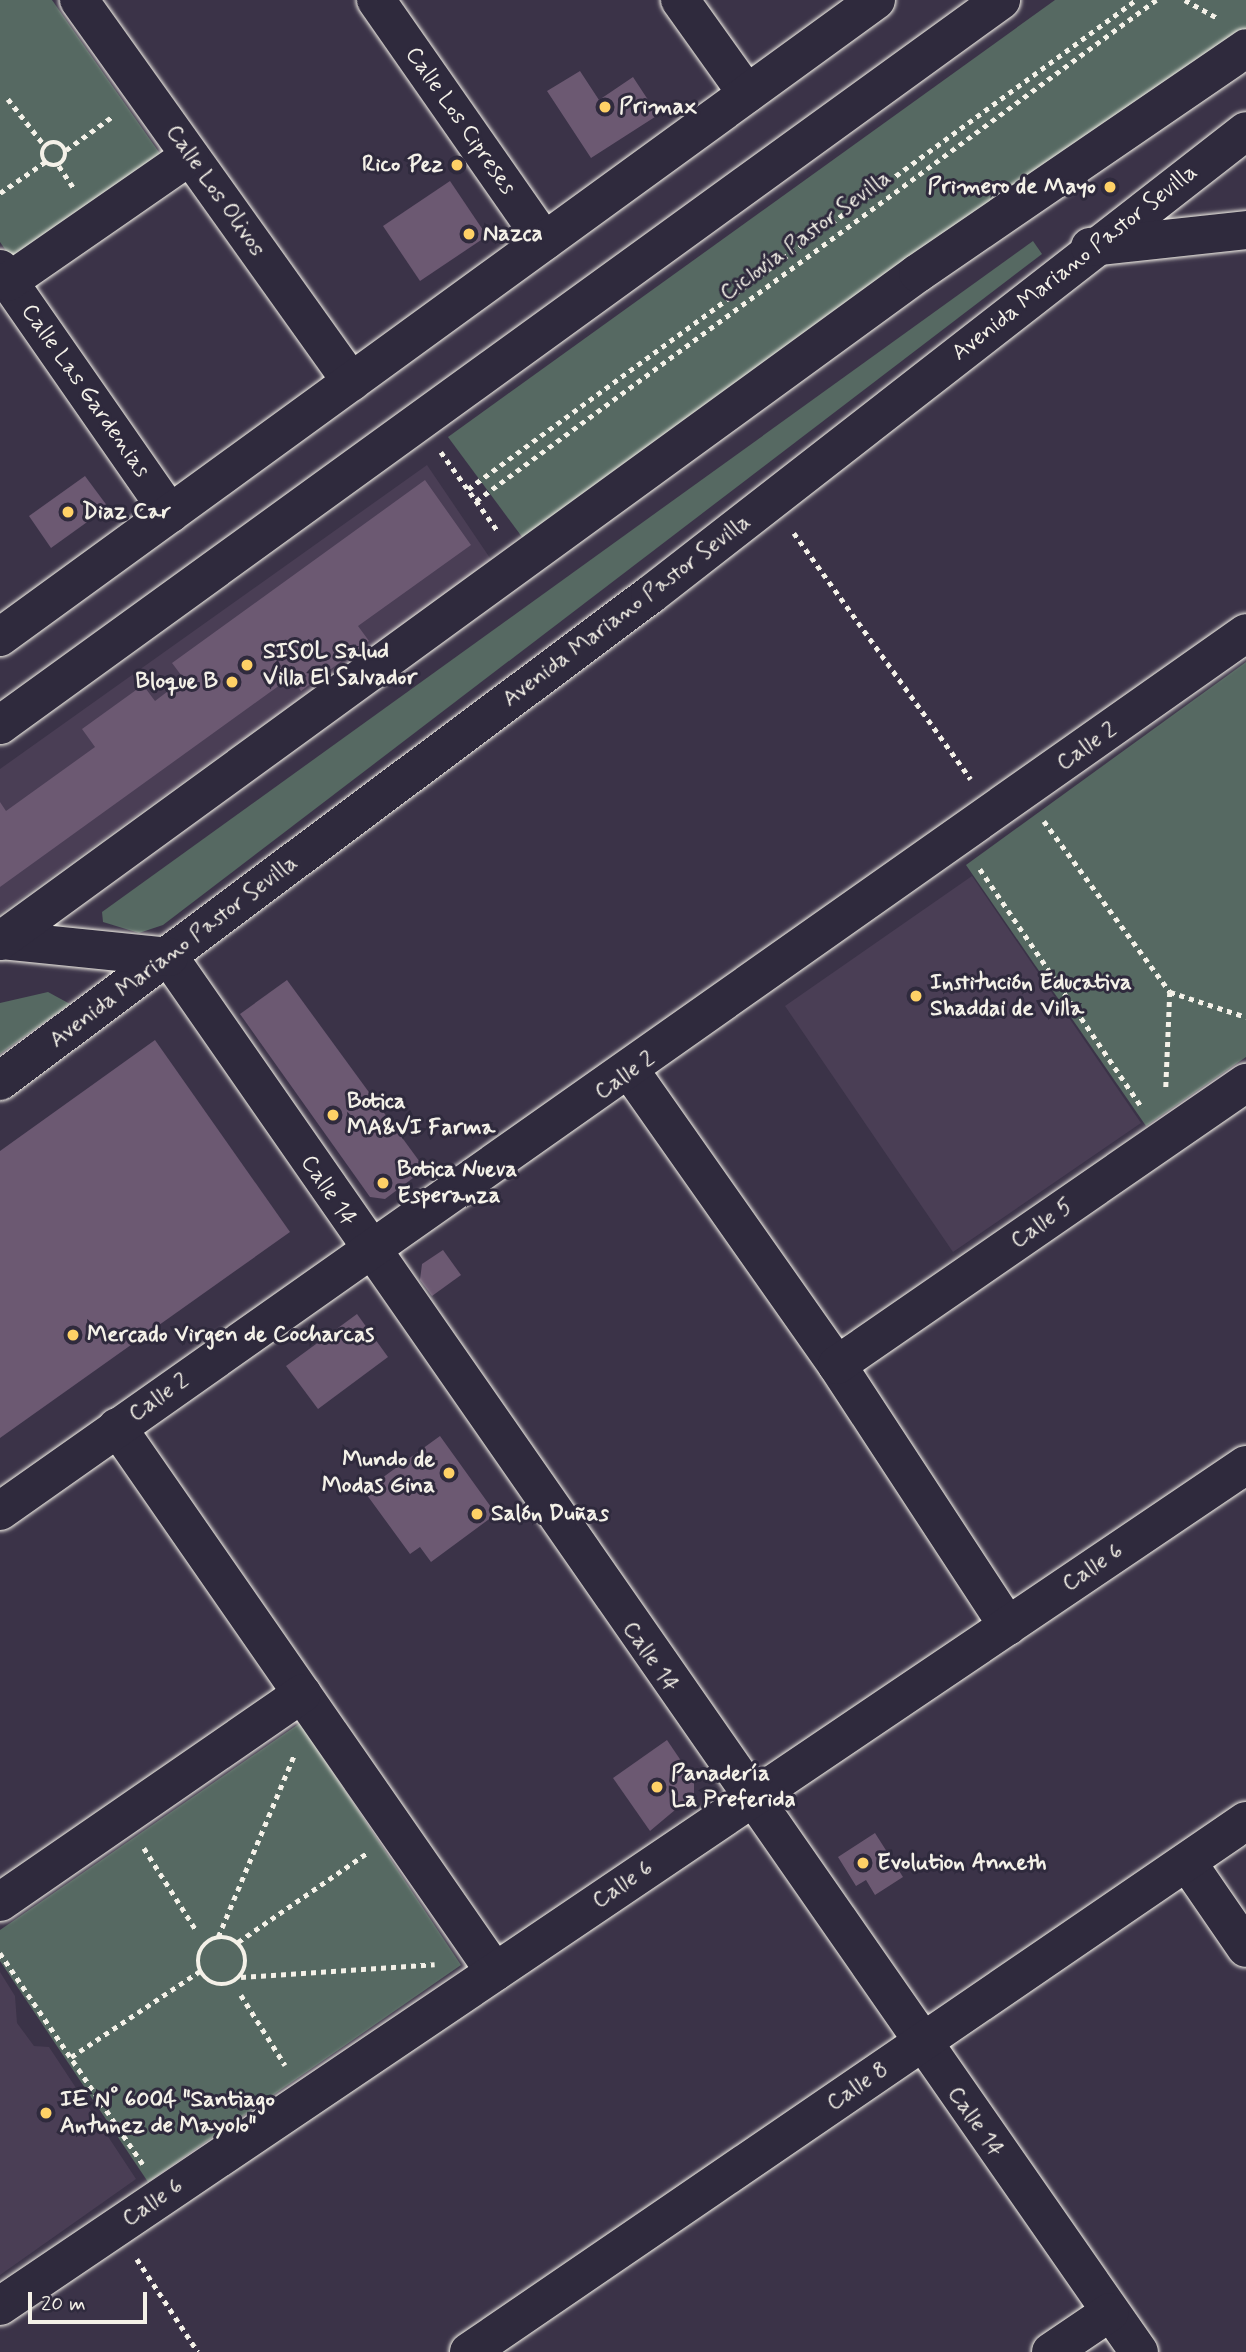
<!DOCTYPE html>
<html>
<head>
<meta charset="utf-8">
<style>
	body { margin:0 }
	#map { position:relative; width:1246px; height:2352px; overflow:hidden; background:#3b3348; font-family:Mynerve,sans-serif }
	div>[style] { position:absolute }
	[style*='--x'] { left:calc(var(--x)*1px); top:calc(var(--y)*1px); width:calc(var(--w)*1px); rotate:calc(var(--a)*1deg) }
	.built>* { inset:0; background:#4a3e55 }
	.green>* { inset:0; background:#566962 }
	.building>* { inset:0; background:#6c5972 }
	.path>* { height:4.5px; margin-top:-2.25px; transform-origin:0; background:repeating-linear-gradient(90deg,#f4f1e8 0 5px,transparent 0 10px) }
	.path>.ring { margin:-2.25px; padding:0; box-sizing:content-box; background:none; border:4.5px solid #f4f1e8; border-radius:50% }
	.roads { filter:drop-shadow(0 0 2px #f4f1e8) drop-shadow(0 0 2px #f4f1e8) }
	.street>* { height:38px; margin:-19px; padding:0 19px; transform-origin:19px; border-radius:19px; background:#2f2a3d }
	.secondary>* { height:38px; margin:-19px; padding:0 19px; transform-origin:19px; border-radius:19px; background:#2f2a3d }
	.dots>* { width:19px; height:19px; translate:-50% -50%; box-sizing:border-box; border:4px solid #2f2a3d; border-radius:50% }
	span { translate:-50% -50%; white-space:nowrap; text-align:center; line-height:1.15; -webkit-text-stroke:6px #2f2a3d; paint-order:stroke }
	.poi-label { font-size:23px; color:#f4f1e8; font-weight:700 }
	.left { translate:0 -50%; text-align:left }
	.right { translate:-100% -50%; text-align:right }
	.street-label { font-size:23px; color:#f4f1e8 }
	.scale { position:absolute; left:28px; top:2292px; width:119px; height:32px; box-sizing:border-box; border:4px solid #f4f1e8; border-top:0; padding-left:9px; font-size:21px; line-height:24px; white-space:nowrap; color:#f4f1e8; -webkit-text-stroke:5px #2f2a3d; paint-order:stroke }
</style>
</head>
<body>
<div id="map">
	<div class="built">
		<i style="clip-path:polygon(427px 465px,492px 561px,0 913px,0 769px)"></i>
		<i style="clip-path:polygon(972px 876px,1141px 1123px,953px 1252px,785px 1006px)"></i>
		<i style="clip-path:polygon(0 1972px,15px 1996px,17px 2023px,34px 2046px,49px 2047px,136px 2179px,0 2275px)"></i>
	</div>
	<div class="green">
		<i style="clip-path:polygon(0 0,52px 0,161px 155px,15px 264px,0 242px)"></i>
		<i style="clip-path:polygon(1055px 0,1246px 0,1246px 29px,525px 541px,448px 437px)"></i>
		<i style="clip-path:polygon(1033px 241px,1042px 254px,163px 925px,139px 933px,103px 922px,102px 912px)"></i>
		<i style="clip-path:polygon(1246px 662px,1246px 1057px,1146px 1126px,966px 865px)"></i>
		<i style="clip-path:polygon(48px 992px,70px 1004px,0 1054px,0 1003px)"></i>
		<i style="clip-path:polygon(300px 1723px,461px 1965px,148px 2182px,0 1961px,0 1930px)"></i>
	</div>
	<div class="building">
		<i style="clip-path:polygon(580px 71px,599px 100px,633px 77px,658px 115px,591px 158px,547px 91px)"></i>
		<i style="clip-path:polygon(450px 181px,487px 236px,420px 281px,383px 226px)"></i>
		<i style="clip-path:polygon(85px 476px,108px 507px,51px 548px,29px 516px)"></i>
		<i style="clip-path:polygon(425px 480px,471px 545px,358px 626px,369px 641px,301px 691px,291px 677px,0 887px,0 802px,6px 811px,95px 747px,82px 729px,143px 685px,155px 701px,184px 679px,172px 663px)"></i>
		<i style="clip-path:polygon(287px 980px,425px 1169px,385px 1199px,370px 1197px,240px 1014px)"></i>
		<i style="clip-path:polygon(155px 1040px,290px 1232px,0 1438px,0 1151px)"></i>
		<i style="clip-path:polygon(443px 1250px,461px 1275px,432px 1296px,420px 1280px,422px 1264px)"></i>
		<i style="clip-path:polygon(357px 1314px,388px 1357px,318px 1409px,286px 1366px)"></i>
		<i style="clip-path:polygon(440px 1436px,496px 1514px,431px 1562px,420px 1547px,410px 1554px,364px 1491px)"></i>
		<i style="clip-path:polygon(667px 1740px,694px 1780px,694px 1794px,650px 1831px,613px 1778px)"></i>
		<i style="clip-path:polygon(875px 1833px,903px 1877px,875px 1895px,866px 1880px,856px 1886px,838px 1857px)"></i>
	</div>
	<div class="path">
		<i style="--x:1185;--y:0;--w:37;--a:29"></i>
		<i style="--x:8;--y:99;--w:60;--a:51.8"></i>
		<i class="ring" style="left:42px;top:142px;width:19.5px;height:19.5px"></i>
		<i style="--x:66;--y:150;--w:58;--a:-35.9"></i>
		<i style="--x:59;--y:166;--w:27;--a:56"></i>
		<i style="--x:0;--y:193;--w:55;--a:-34.6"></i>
		<i style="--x:441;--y:452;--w:96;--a:54.3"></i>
		<i style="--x:468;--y:489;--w:828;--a:-36.21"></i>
		<i style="--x:476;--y:501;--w:845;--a:-36.38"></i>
		<i style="--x:794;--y:533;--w:303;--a:54.3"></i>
		<i style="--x:1044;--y:821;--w:212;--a:53.6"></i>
		<i style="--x:1170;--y:992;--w:97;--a:92.4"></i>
		<i style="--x:980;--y:869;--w:288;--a:55.8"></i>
		<i style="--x:1170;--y:992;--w:80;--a:18.2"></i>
		<i style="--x:144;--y:1848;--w:97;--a:57.6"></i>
		<i class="ring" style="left:198px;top:1937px;width:43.5px;height:43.5px"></i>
		<i style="--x:218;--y:1937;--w:199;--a:-67.3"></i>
		<i style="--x:238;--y:1942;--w:157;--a:-34.6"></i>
		<i style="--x:0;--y:1953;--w:255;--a:55.9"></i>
		<i style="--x:241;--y:1977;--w:194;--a:-3.8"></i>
		<i style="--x:241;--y:1995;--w:83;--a:57.8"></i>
		<i style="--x:71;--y:2057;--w:155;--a:-33.7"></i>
		<i style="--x:137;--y:2259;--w:111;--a:56.7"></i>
	</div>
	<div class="roads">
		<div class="street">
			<i style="--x:79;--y:0;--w:469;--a:54.5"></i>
			<i style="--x:376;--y:0;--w:294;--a:55.1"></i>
			<i style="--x:680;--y:0;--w:115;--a:54.5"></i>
			<i style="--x:0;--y:269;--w:298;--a:55.2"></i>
			<i style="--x:8;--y:282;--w:221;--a:-34.7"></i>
			<i style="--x:0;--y:637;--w:1083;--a:-36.02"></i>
			<i style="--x:169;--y:957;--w:1699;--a:55.19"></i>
			<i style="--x:631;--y:1072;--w:358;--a:54.9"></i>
			<i style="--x:837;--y:1365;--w:312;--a:56.8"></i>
			<i style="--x:0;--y:1081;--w:812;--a:-36.79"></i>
			<i style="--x:650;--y:595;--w:755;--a:-37.9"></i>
			<i style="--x:837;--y:1365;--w:497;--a:-34.6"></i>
			<i style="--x:117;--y:1427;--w:663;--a:55.26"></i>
			<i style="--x:0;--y:1511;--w:1524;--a:-35.17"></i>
			<i style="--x:1187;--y:1862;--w:104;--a:55.5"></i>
			<i style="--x:0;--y:1902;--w:367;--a:-34.6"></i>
			<i style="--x:0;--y:2306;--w:1503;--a:-34.02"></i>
			<i style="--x:469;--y:2352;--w:941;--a:-34.35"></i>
			<i style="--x:1051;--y:2352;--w:71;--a:-34.1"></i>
		</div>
		<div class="secondary">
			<i style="--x:1090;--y:247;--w:157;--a:-6.2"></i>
			<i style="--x:0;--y:725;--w:1236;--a:-35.91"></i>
			<i style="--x:2;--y:940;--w:168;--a:5.8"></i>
			<i style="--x:0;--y:941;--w:1135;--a:-36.04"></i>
			<i style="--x:918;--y:273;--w:398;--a:-34.4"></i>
		</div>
	</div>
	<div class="dots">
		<i style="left:605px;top:107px;background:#ffd166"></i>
		<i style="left:457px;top:165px;background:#ffd166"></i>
		<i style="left:1110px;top:187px;background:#ffd166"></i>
		<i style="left:469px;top:234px;background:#ffd166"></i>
		<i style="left:68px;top:512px;background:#ffd166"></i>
		<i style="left:247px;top:665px;background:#ffd166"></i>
		<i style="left:232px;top:682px;background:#ffd166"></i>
		<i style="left:916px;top:996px;background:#ffd166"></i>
		<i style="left:333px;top:1115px;background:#ffd166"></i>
		<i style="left:383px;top:1183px;background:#ffd166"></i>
		<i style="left:73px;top:1335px;background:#ffd166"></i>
		<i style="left:449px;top:1473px;background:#ffd166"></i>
		<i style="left:477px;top:1514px;background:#ffd166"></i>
		<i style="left:657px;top:1787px;background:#ffd166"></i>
		<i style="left:863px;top:1863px;background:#ffd166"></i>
		<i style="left:46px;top:2113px;background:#ffd166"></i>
	</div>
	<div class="poi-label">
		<span class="left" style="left:619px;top:107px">Primax</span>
		<span class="right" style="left:443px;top:165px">Rico Pez</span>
		<span class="right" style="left:1096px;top:187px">Primero de Mayo</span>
		<span class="left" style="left:483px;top:234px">Nazca</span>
		<span class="left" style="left:82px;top:512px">Diaz Car</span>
		<span class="left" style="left:263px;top:665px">SISOL Salud<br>Villa El Salvador</span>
		<span class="right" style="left:218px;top:682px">Bloque B</span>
		<span class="left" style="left:930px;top:996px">Institución Educativa<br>Shaddai de Villa</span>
		<span class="left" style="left:347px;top:1115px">Botica<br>MA&amp;VI Farma</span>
		<span class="left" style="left:397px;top:1183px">Botica Nueva<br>Esperanza</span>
		<span class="left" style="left:87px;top:1335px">Mercado Virgen de Cocharcas</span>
		<span class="right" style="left:435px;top:1473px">Mundo de<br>Modas Gina</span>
		<span class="left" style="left:491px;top:1514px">Salón Duñas</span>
		<span class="left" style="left:671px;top:1787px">Panadería<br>La Preferida</span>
		<span class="left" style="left:877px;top:1863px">Evolution Anneth</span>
		<span class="left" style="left:60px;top:2113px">IE N° 6004 "Santiago<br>Antunez de Mayolo"</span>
	</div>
	<div class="street-label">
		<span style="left:460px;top:121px;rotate:55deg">Calle Los Cipreses</span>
		<span style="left:215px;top:191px;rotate:55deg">Calle Los Olivos</span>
		<span style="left:806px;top:236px;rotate:-36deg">Ciclovía Pastor Sevilla</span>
		<span style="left:1075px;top:263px;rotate:-38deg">Avenida Mariano Pastor Sevilla</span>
		<span style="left:85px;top:391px;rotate:55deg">Calle Las Gardenias</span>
		<span style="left:627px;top:611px;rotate:-37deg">Avenida Mariano Pastor Sevilla</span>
		<span style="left:1087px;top:747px;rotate:-35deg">Calle 2</span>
		<span style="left:174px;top:952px;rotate:-37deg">Avenida Mariano Pastor Sevilla</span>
		<span style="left:625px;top:1076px;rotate:-35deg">Calle 2</span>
		<span style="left:328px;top:1191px;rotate:56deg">Calle 14</span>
		<span style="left:1042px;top:1224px;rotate:-35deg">Calle 5</span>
		<span style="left:159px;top:1398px;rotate:-35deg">Calle 2</span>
		<span style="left:1093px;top:1568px;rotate:-34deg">Calle 6</span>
		<span style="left:650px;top:1657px;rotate:55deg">Calle 14</span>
		<span style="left:623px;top:1885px;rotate:-34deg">Calle 6</span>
		<span style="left:858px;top:2087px;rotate:-34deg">Calle 8</span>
		<span style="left:975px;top:2122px;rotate:55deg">Calle 14</span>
		<span style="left:153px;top:2203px;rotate:-34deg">Calle 6</span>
	</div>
	<div class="scale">20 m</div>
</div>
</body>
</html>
